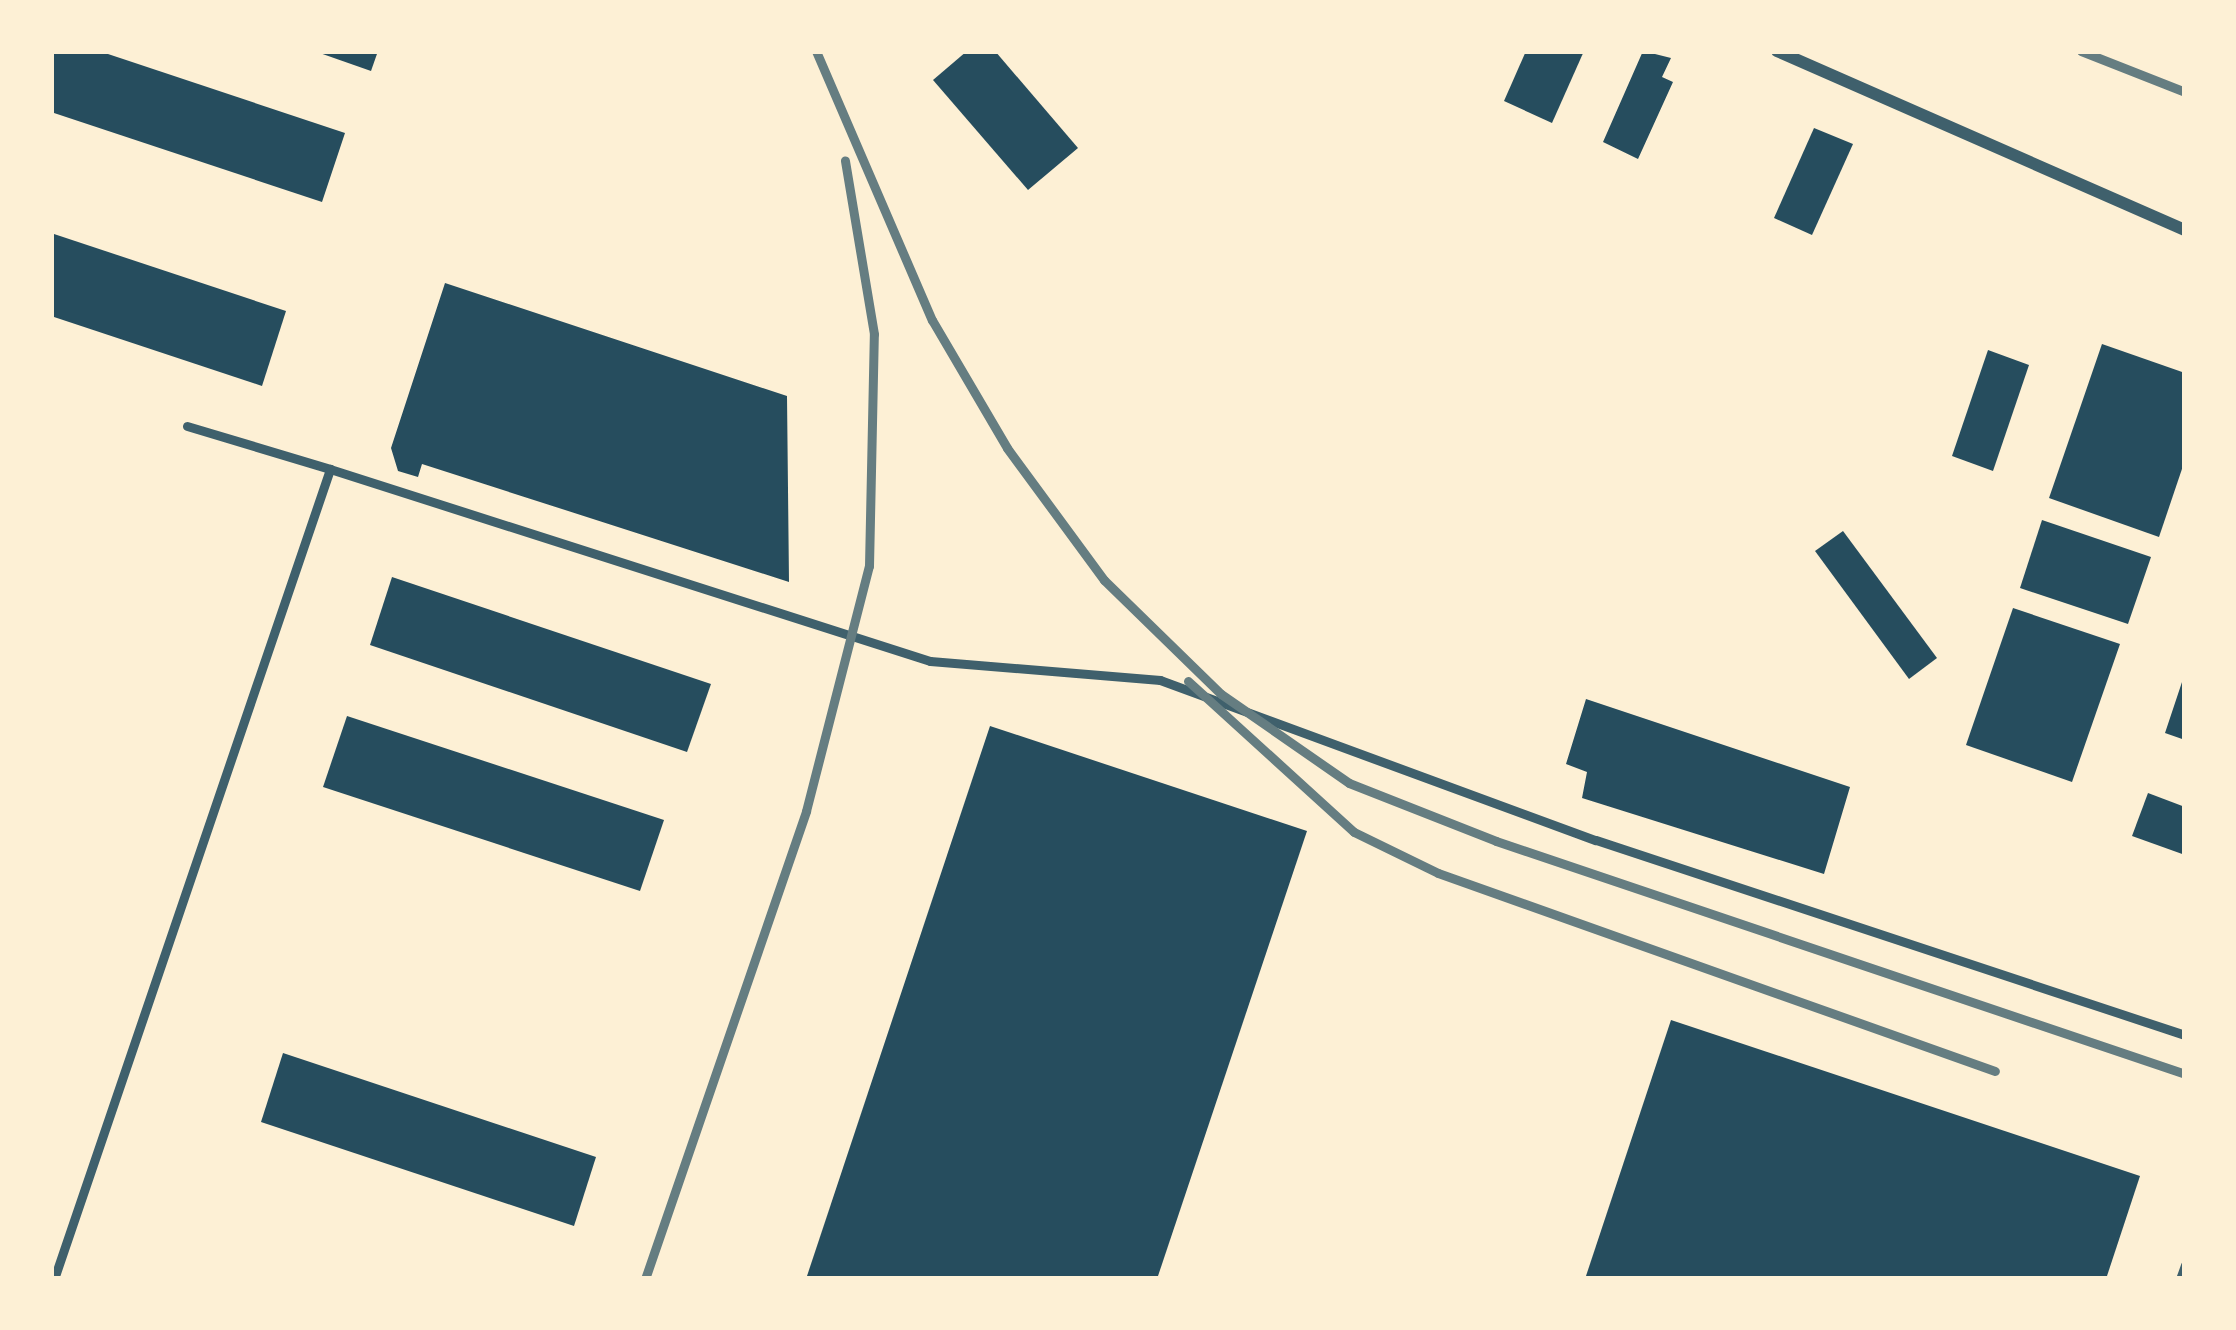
<!DOCTYPE html>
<html>
<head>
<meta charset="utf-8">
<style>
	body { margin:0 }
	#map { position:relative; width:2236px; height:1330px; overflow:hidden; background:#fdf0d5; font-family:"Archivo Narrow",sans-serif }
	div>[style] { position:absolute }
	[style*='--x'] { left:calc(var(--x)*1px); top:calc(var(--y)*1px); width:calc(var(--w)*1px); rotate:calc(var(--a)*1deg) }
	.building>* { inset:0; background:#264d5e }
	.service>* { height:9px; margin:-4.5px; padding:0 4.5px; transform-origin:4.5px; border-radius:4.5px; background:#3f606c }
	.minor>* { height:12px; margin:-6px; padding:0 6px; transform-origin:6px; border-radius:6px; background:#3f606c }
	.rail>* { height:9px; margin:-4.5px; padding:0 4.5px; transform-origin:4.5px; border-radius:4.5px; background:#657d81 }
	span { translate:-50% -50%; white-space:nowrap; text-align:center; line-height:1.15; -webkit-text-stroke:10px #fdf0d5; paint-order:stroke }
	.frame { position:absolute; inset:0; border:54px solid #fdf0d5; pointer-events:none }
</style>
</head>
<body>
<div id="map">
	<div class="building">
		<i style="clip-path:polygon(51px 51px,99px 51px,345px 133px,322px 202px,51px 112px)"></i>
		<i style="clip-path:polygon(314px 51px,378px 51px,371px 71px)"></i>
		<i style="clip-path:polygon(967px 51px,995px 51px,1078px 148px,1028px 190px,933px 80px)"></i>
		<i style="clip-path:polygon(1526px 51px,1584px 51px,1552px 123px,1504px 101px)"></i>
		<i style="clip-path:polygon(1643px 51px,1671px 58px,1662px 77px,1673px 82px,1638px 159px,1603px 142px)"></i>
		<i style="clip-path:polygon(1814px 128px,1853px 144px,1812px 235px,1774px 218px)"></i>
		<i style="clip-path:polygon(51px 233px,286px 311px,262px 386px,51px 316px)"></i>
		<i style="clip-path:polygon(445px 283px,787px 396px,789px 582px,422px 464px,418px 477px,398px 471px,391px 448px)"></i>
		<i style="clip-path:polygon(2102px 344px,2185px 373px,2185px 460px,2159px 537px,2049px 498px)"></i>
		<i style="clip-path:polygon(1988px 350px,2029px 365px,1993px 471px,1952px 456px)"></i>
		<i style="clip-path:polygon(2042px 520px,2151px 557px,2128px 624px,2020px 588px)"></i>
		<i style="clip-path:polygon(1843px 531px,1937px 658px,1909px 679px,1815px 551px)"></i>
		<i style="clip-path:polygon(392px 577px,711px 684px,687px 752px,370px 645px)"></i>
		<i style="clip-path:polygon(2013px 608px,2120px 644px,2072px 782px,1966px 745px)"></i>
		<i style="clip-path:polygon(2184px 676px,2185px 676px,2185px 740px,2165px 733px)"></i>
		<i style="clip-path:polygon(1586px 699px,1850px 787px,1824px 874px,1582px 798px,1587px 772px,1566px 764px)"></i>
		<i style="clip-path:polygon(347px 716px,664px 820px,640px 891px,323px 787px)"></i>
		<i style="clip-path:polygon(990px 726px,1307px 831px,1157px 1279px,806px 1279px)"></i>
		<i style="clip-path:polygon(2148px 793px,2185px 807px,2185px 855px,2132px 836px)"></i>
		<i style="clip-path:polygon(1671px 1020px,2140px 1176px,2106px 1279px,1585px 1279px)"></i>
		<i style="clip-path:polygon(283px 1053px,596px 1157px,574px 1226px,261px 1122px)"></i>
	</div>
	<div class="service">
		<i style="--x:187;--y:426;--w:149;--a:16.7"></i>
		<i style="--x:54;--y:1279;--w:856;--a:-71.18"></i>
		<i style="--x:330;--y:469;--w:630;--a:17.74"></i>
		<i style="--x:930;--y:661;--w:231;--a:4.7"></i>
		<i style="--x:1160;--y:680;--w:464;--a:20.2"></i>
		<i style="--x:1596;--y:840;--w:620;--a:18.32"></i>
		<i style="--x:2180;--y:1279;--w:15;--a:-70"></i>
	</div>
	<div class="minor">
		<i style="--x:1777;--y:51;--w:446;--a:23.7"></i>
	</div>
	<div class="rail">
		<i style="--x:816;--y:51;--w:293;--a:66.7"></i>
		<i style="--x:932;--y:320;--w:148;--a:59.6"></i>
		<i style="--x:1007;--y:448;--w:164;--a:53.7"></i>
		<i style="--x:1104;--y:580;--w:163;--a:44.3"></i>
		<i style="--x:1221;--y:694;--w:156;--a:34.8"></i>
		<i style="--x:1349;--y:783;--w:158;--a:21.5"></i>
		<i style="--x:1496;--y:841;--w:727;--a:18.68"></i>
		<i style="--x:2081;--y:51;--w:112;--a:21.5"></i>
		<i style="--x:1188;--y:681;--w:224;--a:42.3"></i>
		<i style="--x:1354;--y:832;--w:93;--a:26"></i>
		<i style="--x:1438;--y:873;--w:591;--a:19.57"></i>
		<i style="--x:645;--y:1279;--w:495;--a:-71"></i>
		<i style="--x:806;--y:811;--w:253;--a:-75.6"></i>
		<i style="--x:869;--y:566;--w:232;--a:-88.8"></i>
		<i style="--x:874;--y:334;--w:176;--a:-99.5"></i>
	</div>
	<div class="frame"></div>
</div>
</body>
</html>
